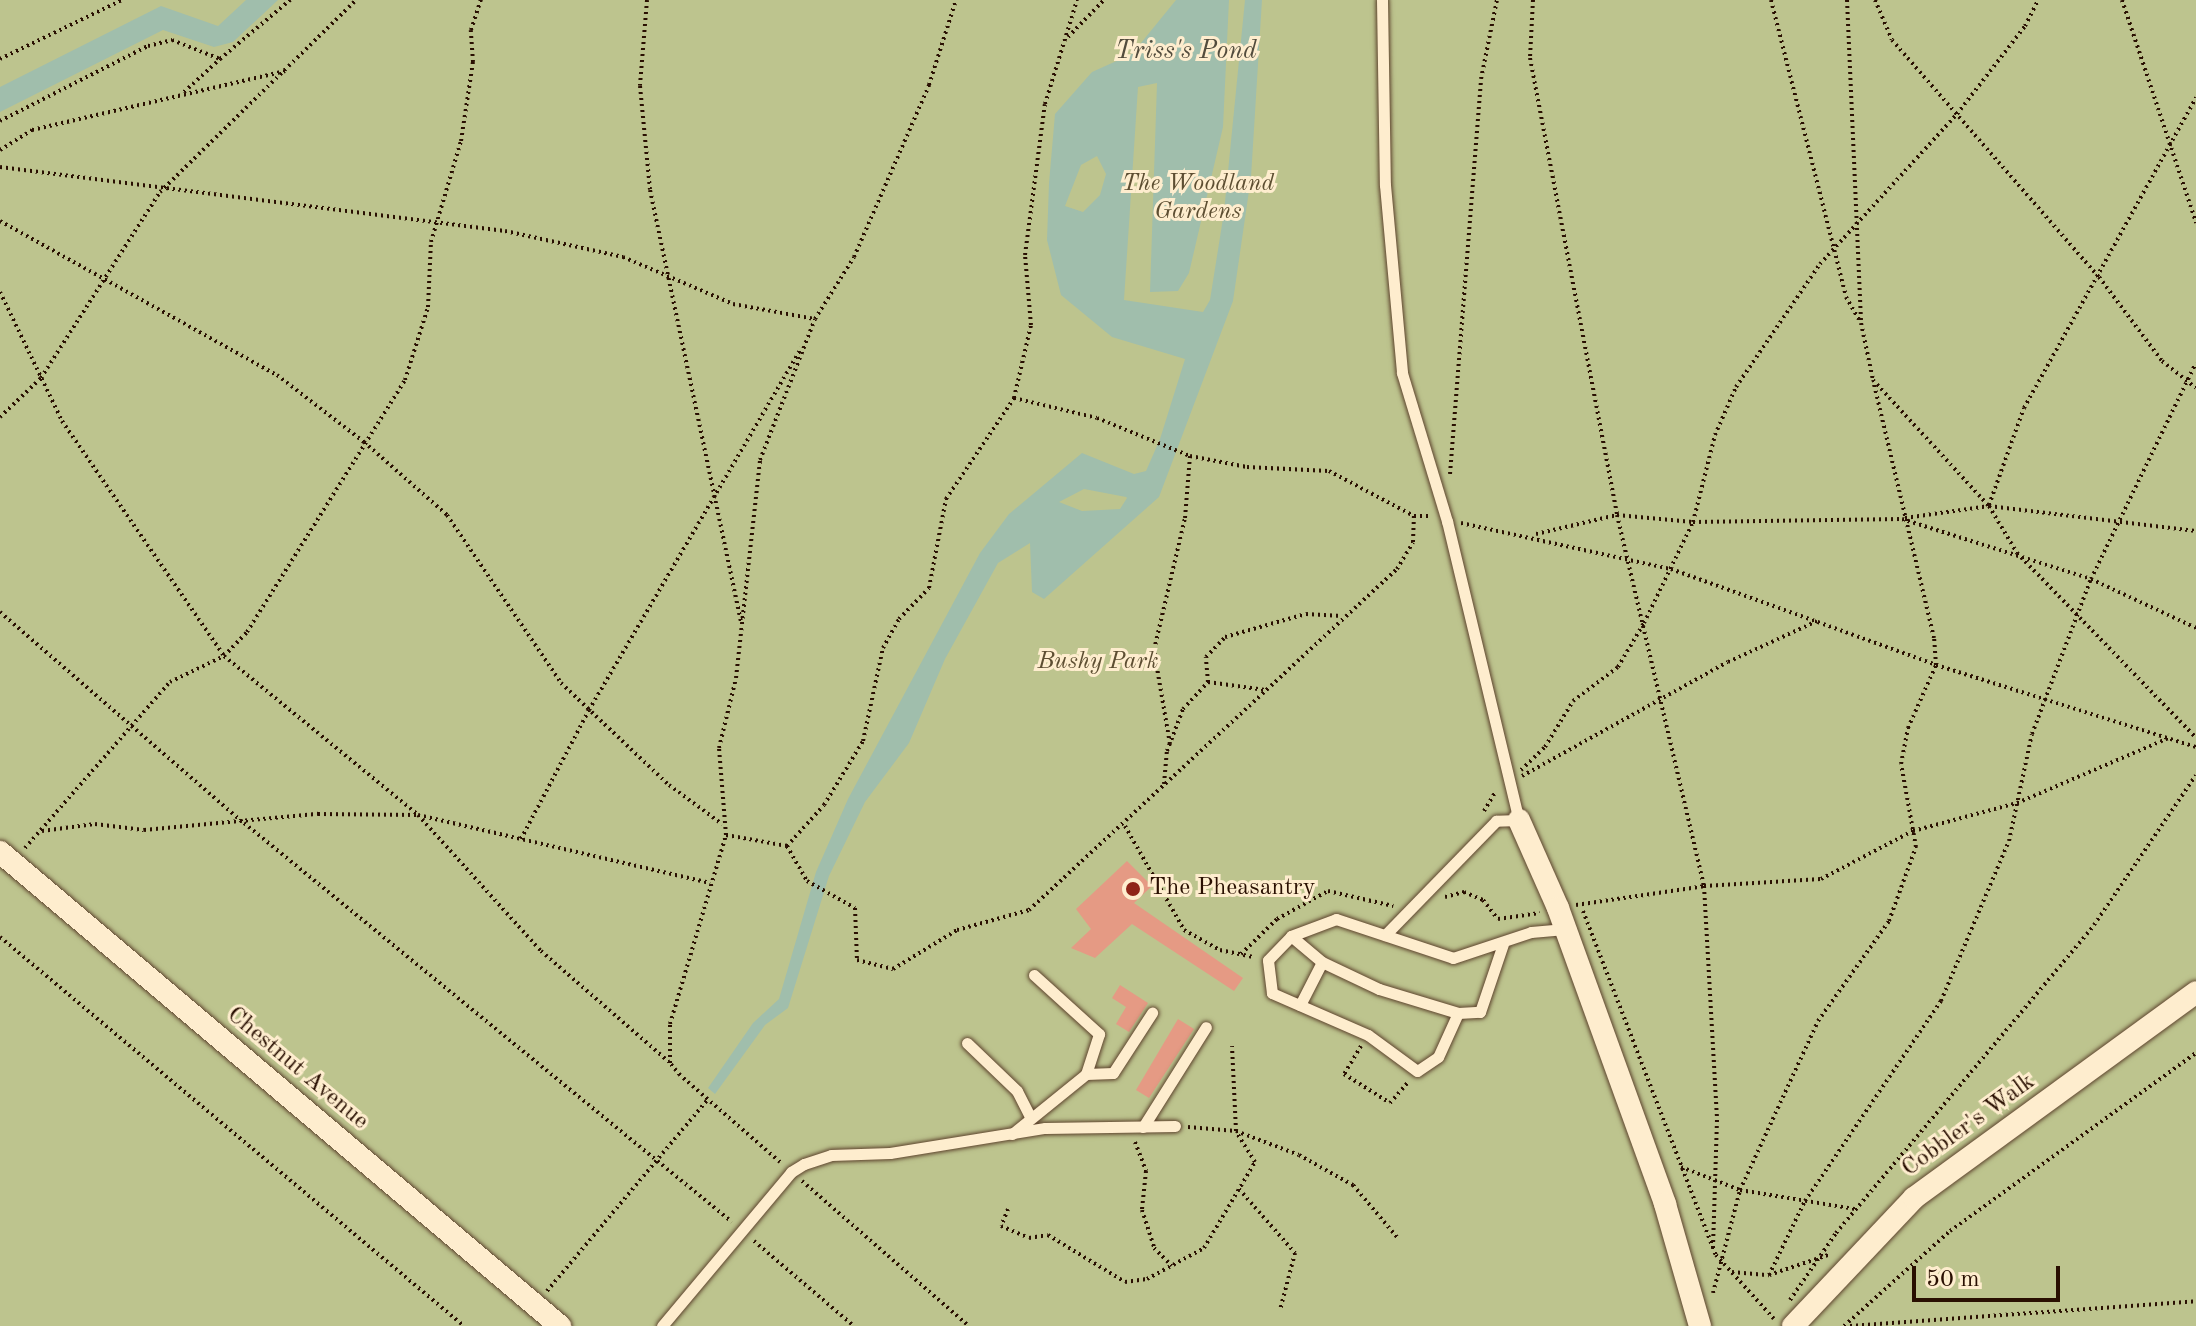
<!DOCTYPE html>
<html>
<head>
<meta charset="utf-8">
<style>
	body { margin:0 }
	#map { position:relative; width:2196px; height:1326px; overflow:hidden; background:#fee3b3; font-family:"Old Standard TT",serif }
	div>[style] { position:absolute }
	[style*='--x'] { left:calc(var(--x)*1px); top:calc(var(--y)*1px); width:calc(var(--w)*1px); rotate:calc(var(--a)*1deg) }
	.green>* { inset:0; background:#bdc48e }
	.water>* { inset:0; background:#a0beac }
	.building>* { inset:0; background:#e59a84 }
	.path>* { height:4px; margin-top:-2px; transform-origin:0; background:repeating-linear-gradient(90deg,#290f01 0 2px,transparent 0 6px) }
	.roads { filter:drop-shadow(0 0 2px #5e442e) drop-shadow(0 0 2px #5e442e) }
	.lane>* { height:11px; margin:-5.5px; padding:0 5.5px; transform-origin:5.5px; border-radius:5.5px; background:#feedce }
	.street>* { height:22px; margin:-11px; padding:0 11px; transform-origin:11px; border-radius:11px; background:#feedce }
	.dots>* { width:22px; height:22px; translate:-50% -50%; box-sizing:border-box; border:4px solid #feedce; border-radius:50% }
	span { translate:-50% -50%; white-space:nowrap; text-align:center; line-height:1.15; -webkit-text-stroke:6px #feedce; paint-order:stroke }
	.park-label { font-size:24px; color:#5d4e32; font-style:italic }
	.poi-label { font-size:24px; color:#290f01 }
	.left { translate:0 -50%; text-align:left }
	.street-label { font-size:24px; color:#290f01 }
	.water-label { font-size:26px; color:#534c3d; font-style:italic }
	.scale { position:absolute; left:1912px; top:1266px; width:148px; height:36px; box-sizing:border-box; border:4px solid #290f01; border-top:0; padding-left:10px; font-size:24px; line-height:28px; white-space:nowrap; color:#290f01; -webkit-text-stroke:6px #feedce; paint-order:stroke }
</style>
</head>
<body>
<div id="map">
	<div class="green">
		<i style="clip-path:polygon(0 0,2196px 0,2196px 1326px,0 1326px)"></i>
	</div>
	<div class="water">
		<i style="clip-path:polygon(246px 0,278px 0,233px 42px,214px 47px,163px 30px,0 112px,0 87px,161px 6px,218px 26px)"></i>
		<i style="clip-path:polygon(evenodd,1176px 0,1229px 0,1223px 127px,1189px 273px,1178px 291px,1150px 292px,1157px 83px,1138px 87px,1124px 300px,1203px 312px,1210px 300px,1224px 212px,1245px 0,1262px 0,1251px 177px,1233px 301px,1159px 497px,1044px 599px,1032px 592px,1030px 543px,998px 563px,945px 659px,909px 743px,865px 802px,829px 876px,788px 1008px,765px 1025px,715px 1094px,708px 1088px,753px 1023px,779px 999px,816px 872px,848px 799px,980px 553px,1009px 514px,1082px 453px,1134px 474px,1146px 471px,1160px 439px,1185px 359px,1112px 337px,1061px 295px,1047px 240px,1049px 183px,1055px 114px,1092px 72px,1132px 54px,1176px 0,1097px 156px,1106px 174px,1100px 195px,1083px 212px,1065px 206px,1081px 165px,1097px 156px,1176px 0,1084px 489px,1126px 497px,1127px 498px,1120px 509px,1082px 511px,1059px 502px,1084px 489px)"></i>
	</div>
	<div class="building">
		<i style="clip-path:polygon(1127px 861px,1152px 886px,1134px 903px,1243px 978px,1234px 991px,1132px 924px,1095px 958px,1071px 948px,1091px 929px,1076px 909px)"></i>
		<i style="clip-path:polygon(1120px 985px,1148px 1003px,1129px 1032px,1116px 1024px,1126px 1007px,1112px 998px)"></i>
		<i style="clip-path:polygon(1178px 1019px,1194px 1029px,1149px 1098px,1136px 1090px)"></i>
	</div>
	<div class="path">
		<i style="--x:647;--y:0;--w:86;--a:94.7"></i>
		<i style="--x:640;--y:86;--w:104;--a:84.5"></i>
		<i style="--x:650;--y:190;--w:442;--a:78.1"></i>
		<i style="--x:1533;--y:0;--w:58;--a:93"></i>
		<i style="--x:1530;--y:58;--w:465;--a:79.2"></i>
		<i style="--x:1617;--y:515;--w:381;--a:76.8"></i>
		<i style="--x:1704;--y:886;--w:234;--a:86.8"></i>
		<i style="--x:1717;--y:1120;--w:128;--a:91.8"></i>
		<i style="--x:1771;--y:0;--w:306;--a:75.8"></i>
		<i style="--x:1846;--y:297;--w:28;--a:60"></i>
		<i style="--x:1847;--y:0;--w:323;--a:87.5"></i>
		<i style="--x:1861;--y:323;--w:58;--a:78.1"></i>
		<i style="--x:1873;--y:380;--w:171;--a:47.4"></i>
		<i style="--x:1989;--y:506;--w:55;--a:59.2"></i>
		<i style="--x:2017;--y:553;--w:257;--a:45.9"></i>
		<i style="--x:1875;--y:0;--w:43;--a:67"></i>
		<i style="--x:1892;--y:40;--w:315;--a:48.9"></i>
		<i style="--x:2099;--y:277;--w:105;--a:53.1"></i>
		<i style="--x:2162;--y:361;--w:43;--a:38.5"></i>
		<i style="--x:2122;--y:0;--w:235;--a:71.6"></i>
		<i style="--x:1068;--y:37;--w:52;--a:-45.8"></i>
		<i style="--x:0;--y:59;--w:136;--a:-25.8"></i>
		<i style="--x:184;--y:92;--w:49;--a:-42.5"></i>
		<i style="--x:0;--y:121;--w:166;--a:-26.9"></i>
		<i style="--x:148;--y:46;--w:25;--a:-14"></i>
		<i style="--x:172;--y:40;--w:52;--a:21.6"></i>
		<i style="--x:220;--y:59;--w:92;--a:-40.1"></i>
		<i style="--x:0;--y:150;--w:38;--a:-32"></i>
		<i style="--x:32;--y:130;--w:260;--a:-13.1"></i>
		<i style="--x:0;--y:167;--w:509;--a:7.22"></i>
		<i style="--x:505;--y:231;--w:121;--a:12.4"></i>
		<i style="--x:623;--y:257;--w:120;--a:23.1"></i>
		<i style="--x:733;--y:304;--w:83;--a:10.4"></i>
		<i style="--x:0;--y:221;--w:317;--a:29.1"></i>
		<i style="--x:277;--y:375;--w:110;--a:37.6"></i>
		<i style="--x:364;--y:442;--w:111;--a:41.3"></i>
		<i style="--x:447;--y:515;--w:203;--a:55.8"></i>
		<i style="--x:561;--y:683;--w:149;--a:43.4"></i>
		<i style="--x:669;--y:785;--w:66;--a:36.3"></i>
		<i style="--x:0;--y:292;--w:143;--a:64.3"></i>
		<i style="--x:62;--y:421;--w:285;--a:55.4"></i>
		<i style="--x:224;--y:656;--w:251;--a:39.3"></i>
		<i style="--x:418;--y:815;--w:300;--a:13.1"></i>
		<i style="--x:1014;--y:398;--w:85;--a:13.5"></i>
		<i style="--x:1097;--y:418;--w:100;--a:22.2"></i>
		<i style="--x:1190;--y:456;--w:58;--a:10.9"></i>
		<i style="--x:1247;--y:467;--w:82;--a:2.8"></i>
		<i style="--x:1329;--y:471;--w:96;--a:27.9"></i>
		<i style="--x:1414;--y:516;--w:15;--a:0"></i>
		<i style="--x:0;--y:417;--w:57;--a:-43.6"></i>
		<i style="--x:41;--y:378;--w:221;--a:-57.4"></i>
		<i style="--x:160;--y:192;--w:274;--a:-44.4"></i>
		<i style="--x:1450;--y:474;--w:396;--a:-85.5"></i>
		<i style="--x:1481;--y:79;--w:81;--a:-78.6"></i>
		<i style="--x:1989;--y:505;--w:103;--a:-70.2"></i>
		<i style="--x:2024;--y:408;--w:355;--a:-61"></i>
		<i style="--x:1905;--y:518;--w:85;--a:-8.1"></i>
		<i style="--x:1989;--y:506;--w:209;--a:6.9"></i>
		<i style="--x:1461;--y:523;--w:215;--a:12.4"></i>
		<i style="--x:1671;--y:569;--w:282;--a:19.9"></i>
		<i style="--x:1936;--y:665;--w:273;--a:17.5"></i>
		<i style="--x:1536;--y:534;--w:83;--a:-13.2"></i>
		<i style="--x:1617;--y:515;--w:76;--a:5.3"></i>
		<i style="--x:1693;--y:522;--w:209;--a:-0.8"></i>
		<i style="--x:1902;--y:519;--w:198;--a:17.6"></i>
		<i style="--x:2091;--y:579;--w:116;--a:25"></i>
		<i style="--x:0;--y:612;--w:323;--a:40.9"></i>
		<i style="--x:244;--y:823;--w:630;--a:39.27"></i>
		<i style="--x:1208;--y:682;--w:25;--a:-95"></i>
		<i style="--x:1206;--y:657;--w:28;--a:-46"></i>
		<i style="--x:1225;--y:637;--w:84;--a:-15.9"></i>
		<i style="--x:1306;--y:614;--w:36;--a:3"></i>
		<i style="--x:1170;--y:744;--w:95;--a:-99.7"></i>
		<i style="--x:1154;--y:650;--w:136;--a:-76.8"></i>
		<i style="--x:1185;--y:518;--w:62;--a:-85.4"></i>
		<i style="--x:1521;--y:770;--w:33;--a:-44"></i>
		<i style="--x:1545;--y:747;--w:54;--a:-58.7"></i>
		<i style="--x:1573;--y:701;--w:56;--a:-37.1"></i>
		<i style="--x:1618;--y:667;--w:51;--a:-59.4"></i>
		<i style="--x:1644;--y:623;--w:112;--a:-64.1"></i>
		<i style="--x:1693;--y:522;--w:90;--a:-75.8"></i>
		<i style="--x:1715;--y:435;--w:52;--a:-66.4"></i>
		<i style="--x:1736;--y:387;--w:149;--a:-55.7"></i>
		<i style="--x:1820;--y:264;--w:203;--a:-47.6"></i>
		<i style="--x:1957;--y:114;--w:111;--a:-52.3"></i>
		<i style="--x:2025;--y:26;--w:29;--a:-63"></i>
		<i style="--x:1522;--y:776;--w:235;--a:-29"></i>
		<i style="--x:1728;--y:662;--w:98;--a:-24.7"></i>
		<i style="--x:1164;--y:784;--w:33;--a:-85"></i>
		<i style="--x:1167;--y:751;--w:45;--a:-69.1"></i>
		<i style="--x:1183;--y:709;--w:37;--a:-47"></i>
		<i style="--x:1208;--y:682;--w:58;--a:8"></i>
		<i style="--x:1484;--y:811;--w:23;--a:-59"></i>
		<i style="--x:1125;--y:826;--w:120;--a:60.4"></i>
		<i style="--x:1184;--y:930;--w:41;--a:29.1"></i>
		<i style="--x:1220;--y:950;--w:34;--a:12"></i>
		<i style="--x:42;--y:831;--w:53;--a:-7.5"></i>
		<i style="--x:95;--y:824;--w:49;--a:7"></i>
		<i style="--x:144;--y:830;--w:175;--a:-5.3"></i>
		<i style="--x:318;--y:814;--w:100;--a:0.6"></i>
		<i style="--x:418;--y:815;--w:183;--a:47.9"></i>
		<i style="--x:541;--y:951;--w:169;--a:40.9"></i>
		<i style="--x:726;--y:835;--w:62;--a:10.2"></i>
		<i style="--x:787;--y:846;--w:55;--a:-47.9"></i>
		<i style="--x:824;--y:805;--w:75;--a:-58.6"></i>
		<i style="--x:863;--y:741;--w:95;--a:-77.9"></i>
		<i style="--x:883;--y:648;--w:33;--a:-61"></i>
		<i style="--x:899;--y:619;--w:43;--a:-45.9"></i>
		<i style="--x:929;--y:588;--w:91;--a:-79.2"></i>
		<i style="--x:946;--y:499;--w:122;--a:-56"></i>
		<i style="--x:1014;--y:398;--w:75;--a:-76.9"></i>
		<i style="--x:1031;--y:325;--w:70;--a:-94.9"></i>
		<i style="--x:1025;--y:255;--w:152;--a:-82.5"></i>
		<i style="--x:1045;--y:104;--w:109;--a:-72.9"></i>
		<i style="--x:521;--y:839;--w:146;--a:-62.2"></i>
		<i style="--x:589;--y:710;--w:420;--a:-59.6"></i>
		<i style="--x:787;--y:846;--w:40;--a:60.3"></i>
		<i style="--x:807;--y:881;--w:55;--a:29.4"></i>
		<i style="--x:855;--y:908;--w:52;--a:87.8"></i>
		<i style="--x:857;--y:960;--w:37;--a:14"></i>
		<i style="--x:893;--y:969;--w:75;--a:-31.4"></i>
		<i style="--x:957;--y:930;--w:75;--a:-15.5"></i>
		<i style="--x:1029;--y:910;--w:502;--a:-42.82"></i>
		<i style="--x:1397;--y:569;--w:31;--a:-59"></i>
		<i style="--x:1413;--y:542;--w:26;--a:-88"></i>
		<i style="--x:25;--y:848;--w:220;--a:-48.9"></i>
		<i style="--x:170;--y:682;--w:60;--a:-25.7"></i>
		<i style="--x:224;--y:656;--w:33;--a:-46"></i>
		<i style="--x:247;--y:632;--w:297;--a:-57.9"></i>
		<i style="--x:405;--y:380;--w:77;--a:-72.5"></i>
		<i style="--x:428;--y:307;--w:65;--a:-87.4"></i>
		<i style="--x:431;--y:242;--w:105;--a:-73.5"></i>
		<i style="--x:461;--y:141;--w:80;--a:-81.4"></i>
		<i style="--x:473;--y:62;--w:32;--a:-94"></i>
		<i style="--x:471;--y:30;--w:32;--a:-72"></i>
		<i style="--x:1445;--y:897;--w:20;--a:-15"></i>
		<i style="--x:1464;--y:892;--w:21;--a:23"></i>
		<i style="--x:1483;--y:900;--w:24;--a:52"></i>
		<i style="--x:1498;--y:919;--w:42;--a:-8.1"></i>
		<i style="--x:1576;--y:905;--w:129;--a:-8.4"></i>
		<i style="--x:1704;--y:886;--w:117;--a:-3.4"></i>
		<i style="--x:1821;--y:879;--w:104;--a:-27.6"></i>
		<i style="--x:1913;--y:831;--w:108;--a:-15.1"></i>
		<i style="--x:2017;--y:803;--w:165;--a:-23.2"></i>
		<i style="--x:1583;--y:911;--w:369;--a:68.9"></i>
		<i style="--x:1716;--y:1255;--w:86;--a:47.8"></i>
		<i style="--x:0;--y:937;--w:605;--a:39.98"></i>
		<i style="--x:1241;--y:954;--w:50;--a:-44.2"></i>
		<i style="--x:1277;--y:919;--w:58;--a:-28.8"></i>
		<i style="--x:1328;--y:891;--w:67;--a:13"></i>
		<i style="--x:1361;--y:1046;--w:33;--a:121"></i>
		<i style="--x:1344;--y:1074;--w:54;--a:32.2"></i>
		<i style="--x:1390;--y:1103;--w:28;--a:-49"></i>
		<i style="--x:1188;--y:1127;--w:48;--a:4.8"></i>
		<i style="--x:1236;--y:1131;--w:67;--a:20.9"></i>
		<i style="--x:1299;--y:1155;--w:62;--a:29.1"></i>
		<i style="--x:1353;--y:1185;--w:68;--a:49.8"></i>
		<i style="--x:1135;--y:1142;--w:31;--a:69"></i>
		<i style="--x:1146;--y:1171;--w:39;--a:96"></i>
		<i style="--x:1142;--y:1210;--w:40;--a:72"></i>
		<i style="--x:1154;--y:1248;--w:25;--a:45"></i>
		<i style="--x:780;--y:1162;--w:133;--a:-139"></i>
		<i style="--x:680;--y:1075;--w:16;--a:-130"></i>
		<i style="--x:670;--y:1063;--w:39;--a:-90"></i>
		<i style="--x:670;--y:1024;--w:197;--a:-73.5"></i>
		<i style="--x:726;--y:835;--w:87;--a:-94.6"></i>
		<i style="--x:719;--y:748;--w:72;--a:-76.3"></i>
		<i style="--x:736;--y:678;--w:219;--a:-83.7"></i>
		<i style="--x:760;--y:460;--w:151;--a:-68.7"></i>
		<i style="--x:815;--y:319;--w:73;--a:-57.8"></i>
		<i style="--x:854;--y:257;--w:188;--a:-66.4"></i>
		<i style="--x:929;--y:85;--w:89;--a:-72.4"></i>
		<i style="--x:1681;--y:1167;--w:63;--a:21.3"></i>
		<i style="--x:1740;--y:1190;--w:117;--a:9.4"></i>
		<i style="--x:802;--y:1181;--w:221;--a:41"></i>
		<i style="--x:1239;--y:1189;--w:85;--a:48.8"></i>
		<i style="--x:1295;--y:1253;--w:59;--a:104.7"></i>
		<i style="--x:1008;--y:1209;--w:18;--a:112"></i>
		<i style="--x:1001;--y:1226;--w:30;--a:23"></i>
		<i style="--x:1029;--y:1238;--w:19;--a:-9"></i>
		<i style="--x:1048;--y:1235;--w:90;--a:31.4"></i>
		<i style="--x:1125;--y:1282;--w:22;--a:-8"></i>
		<i style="--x:1147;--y:1279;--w:65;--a:-28.5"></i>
		<i style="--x:1204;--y:1248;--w:100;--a:-59.3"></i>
		<i style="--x:1255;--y:1162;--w:36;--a:-122"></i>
		<i style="--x:1236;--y:1131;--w:85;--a:-92.7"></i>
		<i style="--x:754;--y:1241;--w:131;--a:40.4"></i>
		<i style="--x:1732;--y:1272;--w:37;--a:5"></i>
		<i style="--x:1769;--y:1275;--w:65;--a:-18.7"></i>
		<i style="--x:1769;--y:1275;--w:82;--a:-64.1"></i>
		<i style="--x:1805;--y:1201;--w:242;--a:-55.8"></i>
		<i style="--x:1941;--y:1001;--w:174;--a:-67"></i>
		<i style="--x:2009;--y:841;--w:109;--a:-77.9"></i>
		<i style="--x:2032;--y:734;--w:166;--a:-69.2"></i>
		<i style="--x:2091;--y:579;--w:240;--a:-64.1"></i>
		<i style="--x:547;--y:1291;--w:251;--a:-50"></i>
		<i style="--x:1713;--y:1293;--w:106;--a:-75.3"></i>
		<i style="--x:1740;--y:1190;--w:186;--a:-65.2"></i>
		<i style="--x:1818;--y:1021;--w:123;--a:-54.6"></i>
		<i style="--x:1889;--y:921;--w:79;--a:-70"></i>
		<i style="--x:1916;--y:847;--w:84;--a:-100.2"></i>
		<i style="--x:1901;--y:764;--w:37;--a:-79"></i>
		<i style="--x:1908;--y:728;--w:69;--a:-66"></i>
		<i style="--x:1936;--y:665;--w:27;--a:-94"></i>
		<i style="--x:1934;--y:638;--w:265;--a:-103.3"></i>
		<i style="--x:1790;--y:1300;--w:81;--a:-55.5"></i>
		<i style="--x:1836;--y:1233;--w:402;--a:-50"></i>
		<i style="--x:2094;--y:925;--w:181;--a:-55.8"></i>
		<i style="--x:1844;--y:1326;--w:142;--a:-41.9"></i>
		<i style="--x:1950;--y:1231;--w:304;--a:-35.9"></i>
		<i style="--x:1850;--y:1326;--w:347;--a:-4.1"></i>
	</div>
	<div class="roads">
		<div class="lane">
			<i style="--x:1382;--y:0;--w:185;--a:89.1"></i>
			<i style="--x:1385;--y:185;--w:189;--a:84.8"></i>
			<i style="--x:1402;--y:373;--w:155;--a:73.1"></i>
			<i style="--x:1447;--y:521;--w:308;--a:76.5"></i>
			<i style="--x:1519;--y:820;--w:23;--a:178"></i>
			<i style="--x:1496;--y:821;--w:159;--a:134.2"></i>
			<i style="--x:1291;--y:936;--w:40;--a:40"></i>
			<i style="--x:1322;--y:962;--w:63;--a:25.3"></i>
			<i style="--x:1379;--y:989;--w:83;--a:16.9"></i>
			<i style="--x:1458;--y:1013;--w:22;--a:-3"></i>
			<i style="--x:1480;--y:1012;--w:72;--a:-71.3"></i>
			<i style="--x:1034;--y:975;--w:88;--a:42.2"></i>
			<i style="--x:1099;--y:1034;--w:42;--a:108"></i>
			<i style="--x:1300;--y:1005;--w:48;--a:-62.9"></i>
			<i style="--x:1458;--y:1013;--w:48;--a:114.4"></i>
			<i style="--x:1438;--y:1057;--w:25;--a:146"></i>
			<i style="--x:1417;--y:1071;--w:61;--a:-143.7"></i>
			<i style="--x:1368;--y:1035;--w:105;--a:-156.4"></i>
			<i style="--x:1272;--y:993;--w:33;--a:-97"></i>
			<i style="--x:1268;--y:960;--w:33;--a:-46"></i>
			<i style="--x:1291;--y:936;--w:48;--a:-20.7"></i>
			<i style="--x:1336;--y:919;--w:123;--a:18.4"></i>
			<i style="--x:1453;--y:958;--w:82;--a:-18.4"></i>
			<i style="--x:1531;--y:932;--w:34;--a:-5"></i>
			<i style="--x:967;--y:1043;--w:69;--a:43.8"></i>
			<i style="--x:1017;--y:1091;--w:28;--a:63"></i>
			<i style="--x:1143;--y:1127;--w:118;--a:-57.8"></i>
			<i style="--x:1012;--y:1134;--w:95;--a:-39"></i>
			<i style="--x:1086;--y:1074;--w:27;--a:-2"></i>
			<i style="--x:1113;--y:1073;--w:72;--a:-57"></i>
			<i style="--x:662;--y:1326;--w:201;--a:-50"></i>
			<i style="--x:791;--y:1172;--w:15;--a:-32"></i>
			<i style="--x:804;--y:1164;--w:28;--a:-18"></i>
			<i style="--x:831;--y:1155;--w:59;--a:-1.9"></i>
			<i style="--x:890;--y:1153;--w:157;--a:-9.2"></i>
			<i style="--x:1045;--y:1128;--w:130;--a:-0.9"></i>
		</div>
		<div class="street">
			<i style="--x:1519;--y:820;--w:96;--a:66.1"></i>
			<i style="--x:1558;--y:908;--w:315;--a:70.1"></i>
			<i style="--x:1665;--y:1204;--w:127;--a:74"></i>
			<i style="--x:0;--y:852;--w:734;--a:40.25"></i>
			<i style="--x:1793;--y:1326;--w:176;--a:-46.6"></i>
			<i style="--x:1914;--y:1198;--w:349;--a:-36.1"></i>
		</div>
	</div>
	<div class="dots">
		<i style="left:1133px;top:889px;background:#8f2418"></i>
	</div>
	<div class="park-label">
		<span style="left:1198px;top:199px">The Woodland<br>Gardens</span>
		<span style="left:1098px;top:663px">Bushy Park</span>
	</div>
	<div class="poi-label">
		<span class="left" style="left:1149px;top:889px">The Pheasantry</span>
	</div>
	<div class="street-label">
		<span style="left:297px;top:1069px;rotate:40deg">Chestnut Avenue</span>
		<span style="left:1969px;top:1126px;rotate:-36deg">Cobbler's Walk</span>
	</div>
	<div class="water-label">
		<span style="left:1186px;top:52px">Triss's Pond</span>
	</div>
	<div class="scale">50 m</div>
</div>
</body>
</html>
